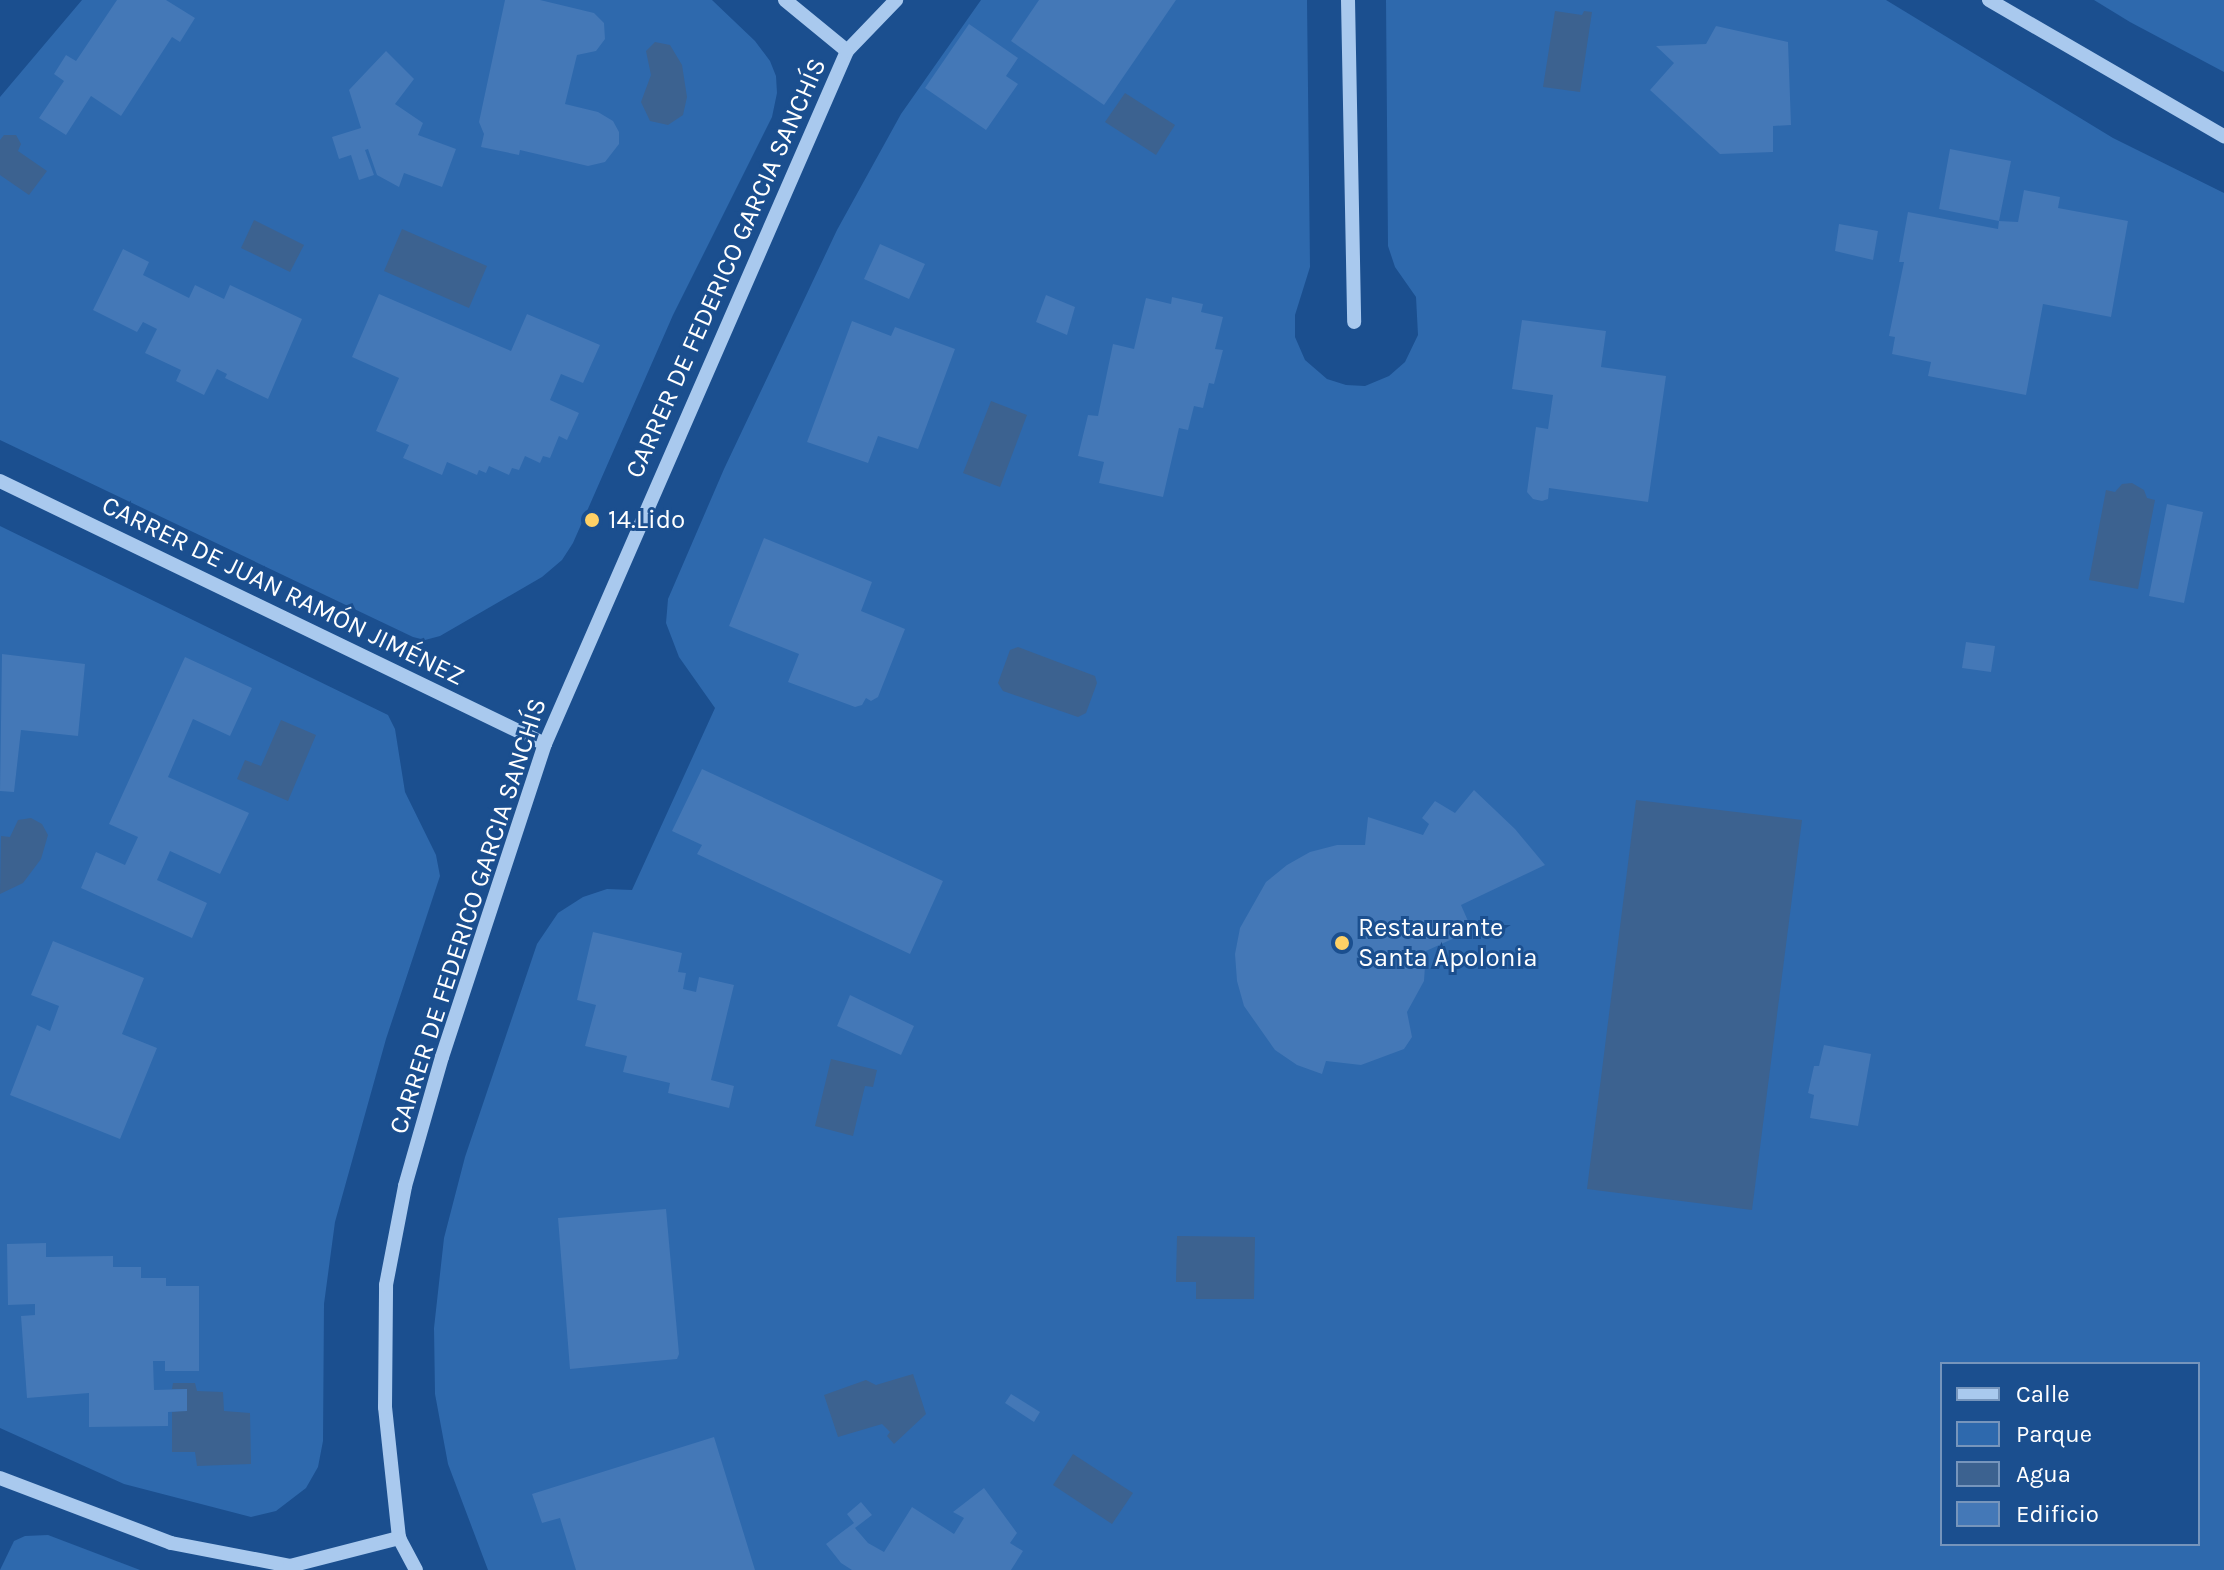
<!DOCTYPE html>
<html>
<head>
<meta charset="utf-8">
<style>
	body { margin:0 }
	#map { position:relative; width:2224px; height:1570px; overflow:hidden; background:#1b4f8f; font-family:Karla,sans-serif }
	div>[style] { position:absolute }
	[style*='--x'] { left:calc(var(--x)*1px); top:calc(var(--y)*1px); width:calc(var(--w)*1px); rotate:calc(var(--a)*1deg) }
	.green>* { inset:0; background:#2e69ad }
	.water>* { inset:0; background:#3c6290 }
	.building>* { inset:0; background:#4478b7 }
	.minor>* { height:14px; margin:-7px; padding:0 7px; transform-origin:7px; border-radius:7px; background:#a9c9ee }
	.dots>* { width:22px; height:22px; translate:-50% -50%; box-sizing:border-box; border:4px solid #1b4f8f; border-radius:50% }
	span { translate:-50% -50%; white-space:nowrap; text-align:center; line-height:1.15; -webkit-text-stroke:6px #1b4f8f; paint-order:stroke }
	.street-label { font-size:26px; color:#fff }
	.poi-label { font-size:26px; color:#fff }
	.left { translate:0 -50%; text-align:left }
	.legend { position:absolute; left:1940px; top:1362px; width:260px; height:184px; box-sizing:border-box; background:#1b4f8f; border:2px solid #7695bc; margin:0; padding:10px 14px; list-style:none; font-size:24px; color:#fff }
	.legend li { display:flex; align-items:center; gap:16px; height:40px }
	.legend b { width:40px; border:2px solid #7695bc }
</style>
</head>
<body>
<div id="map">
	<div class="green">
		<i style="clip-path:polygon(82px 0,712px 0,755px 41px,770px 61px,776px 76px,777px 93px,772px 117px,673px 315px,573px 543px,562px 560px,542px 577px,440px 636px,425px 640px,413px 637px,0 440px,0 97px)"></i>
		<i style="clip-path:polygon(evenodd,981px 0,1307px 0,1310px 267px,1295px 315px,1295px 337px,1305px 360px,1327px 379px,1346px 385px,1365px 386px,1389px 376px,1405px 362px,1418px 335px,1416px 297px,1395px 267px,1388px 246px,1386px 0,1886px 0,2113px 138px,2224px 193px,2224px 1570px,488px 1570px,448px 1464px,435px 1394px,434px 1328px,444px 1238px,465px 1157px,537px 944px,558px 913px,583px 897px,607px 889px,632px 890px,715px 708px,679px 657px,666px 623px,668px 599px,724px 469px,837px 230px,901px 114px,981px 0,1942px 1364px,2198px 1364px,2198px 1544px,1942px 1544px,1942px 1364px)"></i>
		<i style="clip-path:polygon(2094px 0,2224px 0,2224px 72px,2130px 22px)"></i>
		<i style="clip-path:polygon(0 526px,388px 715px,395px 729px,405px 792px,436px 855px,440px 876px,386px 1039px,335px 1222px,324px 1304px,323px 1441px,318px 1467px,306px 1488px,276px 1511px,251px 1517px,124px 1484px,0 1428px)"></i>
		<i style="clip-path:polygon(48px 1535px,140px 1570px,0 1570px,14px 1541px,25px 1536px)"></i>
	</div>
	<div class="water">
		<i style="clip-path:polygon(1555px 11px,1582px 15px,1584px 11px,1592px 12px,1580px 92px,1543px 87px)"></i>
		<i style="clip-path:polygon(655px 42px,670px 45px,682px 65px,687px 97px,683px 115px,668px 125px,650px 121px,641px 102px,651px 75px,646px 51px)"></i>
		<i style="clip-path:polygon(1125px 93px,1175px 125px,1156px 155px,1105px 122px)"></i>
		<i style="clip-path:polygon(4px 135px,16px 135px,21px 144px,18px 151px,47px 171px,29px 195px,0 175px,0 140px)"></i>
		<i style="clip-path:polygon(254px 220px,304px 245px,290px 272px,241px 248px)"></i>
		<i style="clip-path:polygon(402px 229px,487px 266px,469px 308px,384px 271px)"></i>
		<i style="clip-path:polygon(991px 401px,1027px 415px,1000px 487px,963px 473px)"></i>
		<i style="clip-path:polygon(2132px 483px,2144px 490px,2147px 498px,2155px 500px,2138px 589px,2089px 580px,2106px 490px,2115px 492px,2122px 484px)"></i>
		<i style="clip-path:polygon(1018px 647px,1095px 676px,1097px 683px,1086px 713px,1078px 717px,1003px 691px,998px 683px,1010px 650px)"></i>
		<i style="clip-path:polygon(281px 720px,316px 735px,288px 801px,237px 779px,245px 760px,261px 766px)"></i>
		<i style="clip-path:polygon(1636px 800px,1802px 820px,1752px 1210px,1587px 1189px)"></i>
		<i style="clip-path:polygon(31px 818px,42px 824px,48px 835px,41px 859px,23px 883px,0 894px,1px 836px,10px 837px,18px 820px)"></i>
		<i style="clip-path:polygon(831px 1059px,877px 1070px,873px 1087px,865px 1086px,853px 1136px,815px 1126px)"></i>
		<i style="clip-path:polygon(1177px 1236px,1255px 1237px,1254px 1299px,1196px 1299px,1196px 1282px,1176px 1282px)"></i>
		<i style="clip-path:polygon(913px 1374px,926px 1414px,894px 1444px,887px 1436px,890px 1432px,882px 1424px,838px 1437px,824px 1395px,866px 1380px,876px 1385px)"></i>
		<i style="clip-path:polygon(173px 1383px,195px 1383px,197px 1391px,223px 1392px,224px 1411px,250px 1413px,251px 1464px,197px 1466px,195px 1452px,172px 1452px,172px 1412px,187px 1410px,187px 1389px,172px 1389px)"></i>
		<i style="clip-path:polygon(1073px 1454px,1133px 1493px,1112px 1524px,1053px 1485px)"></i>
	</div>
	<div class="building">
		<i style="clip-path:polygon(117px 0,166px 0,195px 18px,180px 42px,172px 37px,121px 116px,91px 96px,66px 135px,39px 118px,64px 81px,54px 74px,66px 55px,76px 61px)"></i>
		<i style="clip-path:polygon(505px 0,540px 0,594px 13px,604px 23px,605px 39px,596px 51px,577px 55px,565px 104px,598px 112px,613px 121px,619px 132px,619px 144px,605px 162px,588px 166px,520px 150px,519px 155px,481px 147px,484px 134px,479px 122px)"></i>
		<i style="clip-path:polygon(1039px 0,1176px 0,1104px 105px,1011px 41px)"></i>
		<i style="clip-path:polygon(969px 24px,1018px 58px,1006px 76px,1018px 84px,986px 130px,925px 88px)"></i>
		<i style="clip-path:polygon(1716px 26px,1788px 42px,1791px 125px,1773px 126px,1773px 152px,1720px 154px,1650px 90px,1674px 63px,1656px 46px,1706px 44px)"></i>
		<i style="clip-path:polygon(386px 51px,414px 79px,395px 104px,423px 123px,418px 135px,456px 149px,442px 187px,404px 173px,399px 187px,377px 175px,368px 149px,365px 150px,374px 175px,359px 180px,351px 155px,339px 159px,332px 137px,361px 128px,349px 90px)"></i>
		<i style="clip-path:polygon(1950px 149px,2011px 161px,1999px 221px,2018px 222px,2024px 190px,2060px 197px,2058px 208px,2128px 221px,2111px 317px,2043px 304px,2026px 395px,1928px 376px,1931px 362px,1892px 354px,1895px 337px,1889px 336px,1904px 262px,1899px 262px,1908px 212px,1998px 229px,1999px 221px,1939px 209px)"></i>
		<i style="clip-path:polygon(1839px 224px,1878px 231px,1873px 260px,1835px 251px)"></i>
		<i style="clip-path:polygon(880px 244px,925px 264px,909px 299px,864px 279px)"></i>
		<i style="clip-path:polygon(123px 249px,149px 262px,143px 275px,189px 298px,195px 285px,224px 299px,230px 285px,302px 319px,268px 399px,225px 378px,227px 374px,217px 369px,204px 395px,176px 381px,181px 370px,145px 353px,157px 329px,143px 322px,137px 332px,93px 310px)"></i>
		<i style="clip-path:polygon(379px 294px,511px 351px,527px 314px,600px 345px,583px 383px,561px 374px,550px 400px,579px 413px,567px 440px,559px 436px,550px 458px,543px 456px,540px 463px,525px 456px,519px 470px,512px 468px,509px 475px,489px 466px,486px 473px,479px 470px,477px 475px,447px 462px,442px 475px,403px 458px,409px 445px,376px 431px,399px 378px,352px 357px)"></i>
		<i style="clip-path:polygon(1046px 295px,1075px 307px,1067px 335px,1036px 322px)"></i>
		<i style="clip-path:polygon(1172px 297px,1203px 304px,1201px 312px,1223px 317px,1215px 349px,1223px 350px,1214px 384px,1209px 383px,1203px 408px,1194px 406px,1188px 430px,1179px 428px,1163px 497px,1099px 483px,1104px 462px,1078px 456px,1088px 415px,1098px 416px,1113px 344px,1134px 349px,1146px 298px,1171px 304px)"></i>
		<i style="clip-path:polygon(1522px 320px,1606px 331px,1601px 367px,1666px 376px,1648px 502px,1549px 488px,1548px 499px,1542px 501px,1533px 499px,1527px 492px,1536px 427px,1548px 429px,1553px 395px,1512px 389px)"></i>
		<i style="clip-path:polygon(852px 321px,891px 336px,895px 327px,955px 349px,918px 449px,878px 436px,868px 463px,807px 442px)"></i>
		<i style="clip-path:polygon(2167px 504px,2203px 512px,2184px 603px,2149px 596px)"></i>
		<i style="clip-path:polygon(764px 538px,872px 582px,861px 611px,905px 629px,878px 697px,871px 701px,866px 698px,862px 705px,855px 707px,788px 682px,799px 654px,729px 626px)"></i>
		<i style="clip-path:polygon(1966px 642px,1995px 646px,1991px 672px,1962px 668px)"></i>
		<i style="clip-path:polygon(2px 654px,85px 664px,78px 736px,21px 730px,14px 792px,0 791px)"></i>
		<i style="clip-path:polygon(185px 657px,252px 688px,230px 736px,193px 719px,168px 777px,249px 813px,220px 874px,170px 851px,157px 880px,207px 903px,192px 938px,81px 888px,96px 852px,125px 865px,138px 837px,109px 824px)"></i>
		<i style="clip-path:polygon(702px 769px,943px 881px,910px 954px,697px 854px,702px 845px,672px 831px)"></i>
		<i style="clip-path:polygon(1474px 790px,1515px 829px,1545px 865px,1461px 905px,1472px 930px,1426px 951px,1424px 981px,1407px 1012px,1412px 1037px,1404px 1049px,1361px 1065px,1326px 1061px,1322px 1074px,1297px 1065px,1275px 1050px,1244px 1006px,1237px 981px,1235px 954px,1240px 928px,1266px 882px,1287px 865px,1310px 852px,1337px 845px,1365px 845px,1368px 817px,1423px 835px,1429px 824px,1422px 818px,1435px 801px,1455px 813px)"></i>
		<i style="clip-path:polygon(593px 932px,682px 953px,678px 972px,686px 973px,683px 989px,696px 992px,699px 977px,734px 985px,711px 1080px,734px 1086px,729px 1108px,668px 1093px,670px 1083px,623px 1072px,627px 1056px,585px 1046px,596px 1005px,577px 1000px)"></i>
		<i style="clip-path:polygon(53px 941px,144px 978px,122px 1034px,157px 1048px,120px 1139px,10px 1095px,37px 1025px,50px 1031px,59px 1006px,31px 995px)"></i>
		<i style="clip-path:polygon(850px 995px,914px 1026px,901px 1055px,837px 1026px)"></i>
		<i style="clip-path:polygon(1824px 1045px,1871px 1054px,1858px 1126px,1810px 1118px,1814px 1095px,1808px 1093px,1814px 1066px,1819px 1066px)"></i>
		<i style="clip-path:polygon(666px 1209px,679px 1354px,677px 1359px,570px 1369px,558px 1218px)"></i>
		<i style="clip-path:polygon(46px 1243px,46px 1257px,113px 1256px,113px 1267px,141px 1267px,141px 1278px,166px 1278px,166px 1286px,199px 1286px,199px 1371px,165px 1371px,165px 1361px,153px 1361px,154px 1390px,187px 1389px,187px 1411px,168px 1412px,168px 1426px,89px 1427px,89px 1393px,27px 1398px,21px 1316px,35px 1315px,35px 1304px,8px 1305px,7px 1244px)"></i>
		<i style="clip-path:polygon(1011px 1394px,1040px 1412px,1034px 1422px,1005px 1403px)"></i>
		<i style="clip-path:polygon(714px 1437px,755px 1570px,576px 1570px,560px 1518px,542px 1523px,532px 1494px)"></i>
		<i style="clip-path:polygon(984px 1488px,1017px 1533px,1010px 1543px,1023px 1551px,1011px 1570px,852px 1570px,841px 1563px,826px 1544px,854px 1523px,847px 1514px,861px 1502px,872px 1515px,855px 1528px,868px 1543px,884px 1552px,912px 1507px,954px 1534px,964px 1518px,953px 1512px)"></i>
	</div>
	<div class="minor">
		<i style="--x:785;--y:0;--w:80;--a:39.4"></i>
		<i style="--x:1348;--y:0;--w:322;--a:88.9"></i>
		<i style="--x:1989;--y:0;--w:272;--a:30.1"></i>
		<i style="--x:0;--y:481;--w:605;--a:25.76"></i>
		<i style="--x:0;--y:1478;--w:183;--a:20.8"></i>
		<i style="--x:171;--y:1543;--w:121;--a:10.9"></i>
		<i style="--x:290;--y:1566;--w:113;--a:-14.4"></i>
		<i style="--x:399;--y:1538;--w:36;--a:62"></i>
		<i style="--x:399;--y:1538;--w:132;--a:-96.1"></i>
		<i style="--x:385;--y:1407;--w:122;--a:-89.5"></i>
		<i style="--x:386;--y:1285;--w:101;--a:-79.1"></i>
		<i style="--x:405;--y:1186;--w:134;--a:-74"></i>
		<i style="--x:442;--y:1057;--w:330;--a:-71.8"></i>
		<i style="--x:545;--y:744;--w:756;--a:-66.45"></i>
		<i style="--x:847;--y:51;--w:71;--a:-46.1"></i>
	</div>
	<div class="dots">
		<i style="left:592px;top:520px;background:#ffd166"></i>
		<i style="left:1342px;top:943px;background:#ffd166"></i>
	</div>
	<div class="street-label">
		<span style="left:726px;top:268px;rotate:-66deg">CARRER DE FEDERICO GARCIA SANCHÍS</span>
		<span style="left:283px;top:591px;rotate:26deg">CARRER DE JUAN RAMÓN JIMÉNEZ</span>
		<span style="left:468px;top:916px;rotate:-72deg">CARRER DE FEDERICO GARCIA SANCHÍS</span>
	</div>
	<div class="poi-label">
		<span class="left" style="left:608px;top:520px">14.Lido</span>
		<span class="left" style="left:1358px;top:943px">Restaurante<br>Santa Apolonia</span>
	</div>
	<ul class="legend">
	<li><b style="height:10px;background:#a9c9ee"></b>Calle</li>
	<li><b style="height:22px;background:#2e69ad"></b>Parque</li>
	<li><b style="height:22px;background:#3c6290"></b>Agua</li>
	<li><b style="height:22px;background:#4478b7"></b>Edificio</li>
	</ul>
</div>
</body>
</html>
